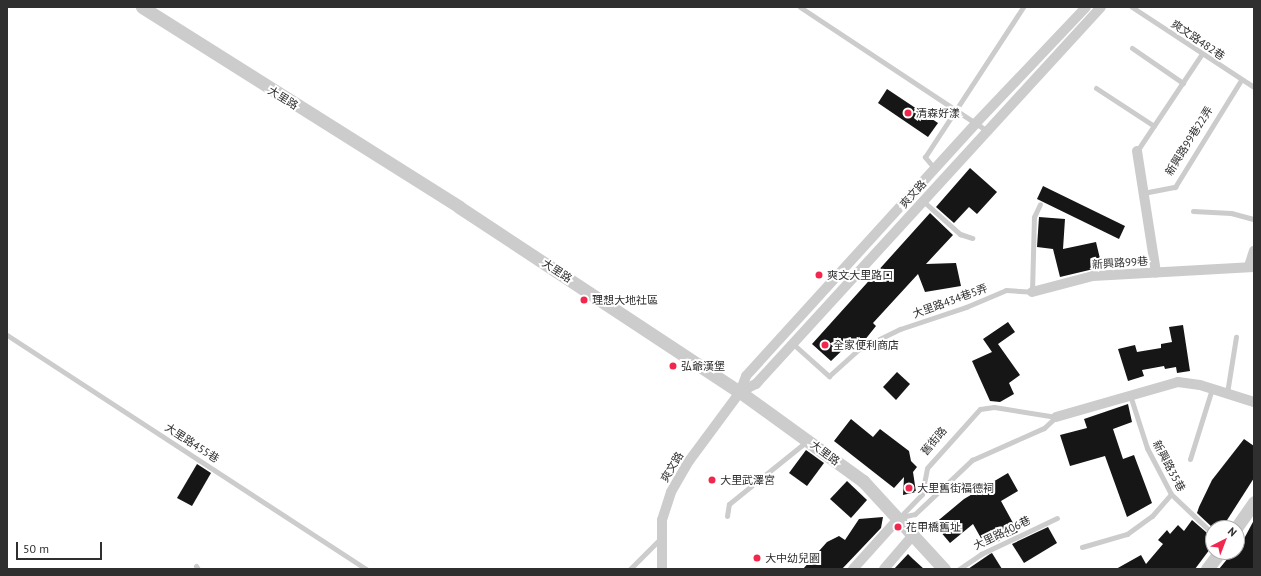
<!DOCTYPE html>
<html>
<head>
<meta charset="utf-8">
<style>
	body { margin:0 }
	#map { position:relative; width:1261px; height:576px; overflow:hidden; background:#fff; font-family:"PT Sans","Noto Sans TC",sans-serif }
	div>[style] { position:absolute }
	[style*='--x'] { left:calc(var(--x)*1px); top:calc(var(--y)*1px); width:calc(var(--w)*1px); rotate:calc(var(--a)*1deg) }
	.building>* { inset:0; background:#161616 }
	.service>* { height:5px; margin:-2.5px; padding:0 2.5px; transform-origin:2.5px; border-radius:2.5px; background:#ccc }
	.minor>* { height:10px; margin:-5px; padding:0 5px; transform-origin:5px; border-radius:5px; background:#ccc }
	.tertiary>* { height:13px; margin:-6.5px; padding:0 6.5px; transform-origin:6.5px; border-radius:6.5px; background:#ccc }
	.dots>* { width:11px; height:11px; translate:-50% -50%; box-sizing:border-box; border:2px solid #fff; border-radius:50% }
	span { translate:-50% -50%; white-space:nowrap; text-align:center; line-height:1.15; -webkit-text-stroke:4px #fff; paint-order:stroke }
	.street-label { font-size:11px; color:#2f2f2f }
	.poi-label { font-size:11px; color:#2f2f2f }
	.left { translate:0 -50%; text-align:left }
	.frame { position:absolute; inset:0; border:8px solid #2f2f2f; pointer-events:none }
	.north { position:absolute; left:1205px; top:520px; width:40px; height:40px; box-sizing:border-box; background:#fff; border:1px solid #acacac; border-radius:50%; rotate:42deg; font-size:11px; font-weight:700; line-height:16px; text-align:center; color:#2f2f2f }
	.north::after { content:''; display:block; margin:auto; width:14px; height:18px; background:#f1274e; clip-path:polygon(50% 0,100% 100%,50% 72%,0 100%) }
	.scale { position:absolute; left:16px; top:542px; width:86px; height:18px; box-sizing:border-box; border:2px solid #2f2f2f; border-top:0; padding-left:5px; font-size:12px; line-height:14px; white-space:nowrap; color:#2f2f2f; -webkit-text-stroke:3px #fff; paint-order:stroke }
</style>
</head>
<body>
<div id="map">
	<div class="building">
		<i style="clip-path:polygon(887px 89px,938px 123px,928px 137px,878px 103px)"></i>
		<i style="clip-path:polygon(970px 168px,997px 192px,977px 214px,969px 207px,954px 223px,936px 207px)"></i>
		<i style="clip-path:polygon(1043px 186px,1125px 226px,1119px 239px,1037px 199px)"></i>
		<i style="clip-path:polygon(930px 213px,953px 235px,926px 264px,956px 263px,961px 286px,925px 292px,918px 274px,873px 323px,876px 326px,864px 341px,852px 341px,831px 361px,812px 344px)"></i>
		<i style="clip-path:polygon(1039px 217px,1065px 219px,1063px 249px,1096px 242px,1102px 267px,1060px 277px,1053px 249px,1037px 247px)"></i>
		<i style="clip-path:polygon(1008px 322px,1015px 332px,998px 344px,1020px 375px,1009px 383px,1014px 394px,1000px 402px,990px 401px,972px 361px,992px 352px,983px 339px)"></i>
		<i style="clip-path:polygon(1183px 325px,1190px 371px,1177px 373px,1176px 367px,1165px 369px,1164px 366px,1142px 370px,1144px 376px,1128px 381px,1118px 349px,1135px 345px,1137px 352px,1161px 348px,1161px 344px,1172px 342px,1169px 327px)"></i>
		<i style="clip-path:polygon(897px 372px,910px 384px,896px 400px,883px 387px)"></i>
		<i style="clip-path:polygon(1128px 404px,1132px 422px,1113px 429px,1123px 459px,1134px 455px,1152px 503px,1127px 517px,1105px 456px,1070px 466px,1060px 435px,1087px 428px,1084px 419px)"></i>
		<i style="clip-path:polygon(851px 419px,873px 437px,880px 429px,909px 451px,911px 461px,917px 467px,913px 472px,916px 492px,903px 495px,904px 477px,894px 488px,834px 441px)"></i>
		<i style="clip-path:polygon(1244px 439px,1254px 446px,1254px 478px,1222px 528px,1213px 528px,1197px 513px,1199px 507px,1212px 480px)"></i>
		<i style="clip-path:polygon(806px 450px,824px 463px,807px 486px,789px 473px)"></i>
		<i style="clip-path:polygon(197px 464px,211px 473px,192px 506px,177px 498px)"></i>
		<i style="clip-path:polygon(1008px 473px,1018px 491px,1001px 501px,1018px 532px,986px 547px,973px 524px,950px 543px,934px 524px,964px 499px)"></i>
		<i style="clip-path:polygon(847px 481px,867px 500px,851px 518px,830px 499px)"></i>
		<i style="clip-path:polygon(883px 517px,881px 528px,842px 569px,803px 569px,827px 542px,839px 536px,845px 540px,859px 519px)"></i>
		<i style="clip-path:polygon(1192px 520px,1213px 538px,1213px 545px,1195px 569px,1116px 569px,1141px 555px,1146px 564px,1163px 544px,1158px 540px,1167px 530px,1170px 534px,1178px 525px,1184px 531px)"></i>
		<i style="clip-path:polygon(1254px 520px,1254px 569px,1219px 569px,1233px 552px,1237px 552px)"></i>
		<i style="clip-path:polygon(1048px 527px,1057px 543px,1024px 563px,1012px 544px)"></i>
		<i style="clip-path:polygon(992px 553px,1002px 569px,968px 569px,990px 554px)"></i>
		<i style="clip-path:polygon(908px 554px,913px 559px,924px 569px,894px 569px)"></i>
	</div>
	<div class="service">
		<i style="--x:800;--y:7;--w:224;--a:33.5"></i>
		<i style="--x:1132;--y:7;--w:146;--a:33.3"></i>
		<i style="--x:1132;--y:48;--w:62;--a:34.5"></i>
		<i style="--x:1096;--y:88;--w:69;--a:33.2"></i>
		<i style="--x:1137;--y:151;--w:115;--a:-56.3"></i>
		<i style="--x:935;--y:169;--w:16;--a:-130"></i>
		<i style="--x:925;--y:157;--w:179;--a:-56.8"></i>
		<i style="--x:1143;--y:193;--w:33;--a:-11"></i>
		<i style="--x:1175;--y:187;--w:126;--a:-58.3"></i>
		<i style="--x:923;--y:201;--w:50;--a:41.7"></i>
		<i style="--x:960;--y:234;--w:13;--a:18"></i>
		<i style="--x:1193;--y:211;--w:38;--a:3"></i>
		<i style="--x:1231;--y:213;--w:24;--a:15"></i>
		<i style="--x:7;--y:335;--w:429;--a:33.1"></i>
		<i style="--x:792;--y:343;--w:50;--a:41.7"></i>
		<i style="--x:829;--y:376;--w:40;--a:-42"></i>
		<i style="--x:859;--y:349;--w:46;--a:-26"></i>
		<i style="--x:900;--y:329;--w:70;--a:-18.4"></i>
		<i style="--x:966;--y:307;--w:43;--a:-23"></i>
		<i style="--x:1006;--y:290;--w:26;--a:4"></i>
		<i style="--x:1032;--y:292;--w:75;--a:-88.5"></i>
		<i style="--x:1034;--y:217;--w:14;--a:-65"></i>
		<i style="--x:1227;--y:393;--w:57;--a:-80.9"></i>
		<i style="--x:1130;--y:395;--w:56;--a:72.2"></i>
		<i style="--x:1147;--y:448;--w:52;--a:62.4"></i>
		<i style="--x:1171;--y:494;--w:58;--a:43.6"></i>
		<i style="--x:1190;--y:459;--w:73;--a:-72.6"></i>
		<i style="--x:727;--y:516;--w:12;--a:-81"></i>
		<i style="--x:729;--y:504;--w:100;--a:-38.9"></i>
		<i style="--x:901;--y:517;--w:14;--a:-12"></i>
		<i style="--x:915;--y:514;--w:79;--a:-43.5"></i>
		<i style="--x:972;--y:460;--w:79;--a:-24"></i>
		<i style="--x:1044;--y:428;--w:16;--a:-43"></i>
		<i style="--x:899;--y:518;--w:33;--a:-46"></i>
		<i style="--x:922;--y:494;--w:26;--a:-79"></i>
		<i style="--x:927;--y:468;--w:79;--a:-48.1"></i>
		<i style="--x:980;--y:409;--w:14;--a:-8"></i>
		<i style="--x:994;--y:407;--w:63;--a:9.2"></i>
		<i style="--x:1082;--y:547;--w:47;--a:-16.1"></i>
		<i style="--x:1127;--y:534;--w:31;--a:-36"></i>
		<i style="--x:1152;--y:516;--w:29;--a:-49"></i>
		<i style="--x:196;--y:566;--w:4;--a:56"></i>
		<i style="--x:630;--y:569;--w:42;--a:-45"></i>
		<i style="--x:959;--y:569;--w:27;--a:-34"></i>
		<i style="--x:981;--y:554;--w:84;--a:-25.3"></i>
	</div>
	<div class="minor">
		<i style="--x:1137;--y:151;--w:123;--a:81.1"></i>
		<i style="--x:1249;--y:266;--w:16;--a:-72"></i>
		<i style="--x:1032;--y:292;--w:63;--a:-14.7"></i>
		<i style="--x:1093;--y:276;--w:161;--a:-3.2"></i>
		<i style="--x:740;--y:392;--w:18;--a:-27"></i>
		<i style="--x:756;--y:384;--w:511;--a:-47.54"></i>
		<i style="--x:1056;--y:417;--w:127;--a:-16"></i>
		<i style="--x:1178;--y:382;--w:22;--a:8"></i>
		<i style="--x:1200;--y:385;--w:57;--a:17.5"></i>
		<i style="--x:662;--y:569;--w:49;--a:-90"></i>
		<i style="--x:662;--y:520;--w:29;--a:-72"></i>
		<i style="--x:671;--y:492;--w:36;--a:-60"></i>
		<i style="--x:689;--y:461;--w:86;--a:-53.5"></i>
		<i style="--x:740;--y:392;--w:17;--a:-69"></i>
		<i style="--x:746;--y:376;--w:343;--a:-47.7"></i>
		<i style="--x:977;--y:122;--w:158;--a:-46.5"></i>
		<i style="--x:853;--y:569;--w:69;--a:-48"></i>
		<i style="--x:884;--y:569;--w:46;--a:-49.4"></i>
	</div>
	<div class="tertiary">
		<i style="--x:142;--y:7;--w:375;--a:32.2"></i>
		<i style="--x:459;--y:207;--w:336;--a:33.4"></i>
		<i style="--x:740;--y:392;--w:152;--a:35.9"></i>
		<i style="--x:863;--y:481;--w:120;--a:47.4"></i>
		<i style="--x:1236;--y:528;--w:32;--a:-55"></i>
		<i style="--x:1207;--y:569;--w:21;--a:-53"></i>
	</div>
	<div class="dots">
		<i style="left:908px;top:113px;background:#f1274e"></i>
		<i style="left:819px;top:275px;background:#f1274e"></i>
		<i style="left:584px;top:300px;background:#f1274e"></i>
		<i style="left:825px;top:345px;background:#f1274e"></i>
		<i style="left:673px;top:366px;background:#f1274e"></i>
		<i style="left:712px;top:480px;background:#f1274e"></i>
		<i style="left:909px;top:488px;background:#f1274e"></i>
		<i style="left:898px;top:527px;background:#f1274e"></i>
		<i style="left:757px;top:558px;background:#f1274e"></i>
	</div>
	<div class="street-label">
		<span style="left:1198px;top:40px;rotate:34deg">爽文路482巷</span>
		<span style="left:283px;top:98px;rotate:32deg">大里路</span>
		<span style="left:1189px;top:141px;rotate:-58deg">新興路99巷22弄</span>
		<span style="left:913px;top:194px;rotate:-48deg">爽文路</span>
		<span style="left:1120px;top:263px;rotate:-4deg">新興路99巷</span>
		<span style="left:557px;top:271px;rotate:33deg">大里路</span>
		<span style="left:950px;top:301px;rotate:-20deg">大里路434巷5弄</span>
		<span style="left:934px;top:441px;rotate:-50deg">舊街路</span>
		<span style="left:192px;top:443px;rotate:33deg">大里路455巷</span>
		<span style="left:825px;top:453px;rotate:37deg">大里路</span>
		<span style="left:1169px;top:466px;rotate:62deg">新興路35巷</span>
		<span style="left:672px;top:467px;rotate:-59deg">爽文路</span>
		<span style="left:1002px;top:533px;rotate:-26deg">大里路406巷</span>
	</div>
	<div class="poi-label">
		<span class="left" style="left:916px;top:113px">清森好漾</span>
		<span class="left" style="left:827px;top:275px">爽文大里路口</span>
		<span class="left" style="left:592px;top:300px">理想大地社區</span>
		<span class="left" style="left:833px;top:345px">全家便利商店</span>
		<span class="left" style="left:681px;top:366px">弘爺漢堡</span>
		<span class="left" style="left:720px;top:480px">大里武澤宮</span>
		<span class="left" style="left:917px;top:488px">大里舊街福德祠</span>
		<span class="left" style="left:906px;top:527px">花甲橋舊址</span>
		<span class="left" style="left:765px;top:558px">大中幼兒園</span>
	</div>
	<div class="frame"></div>
	<div class="north">N</div>
	<div class="scale">50 m</div>
</div>
</body>
</html>
